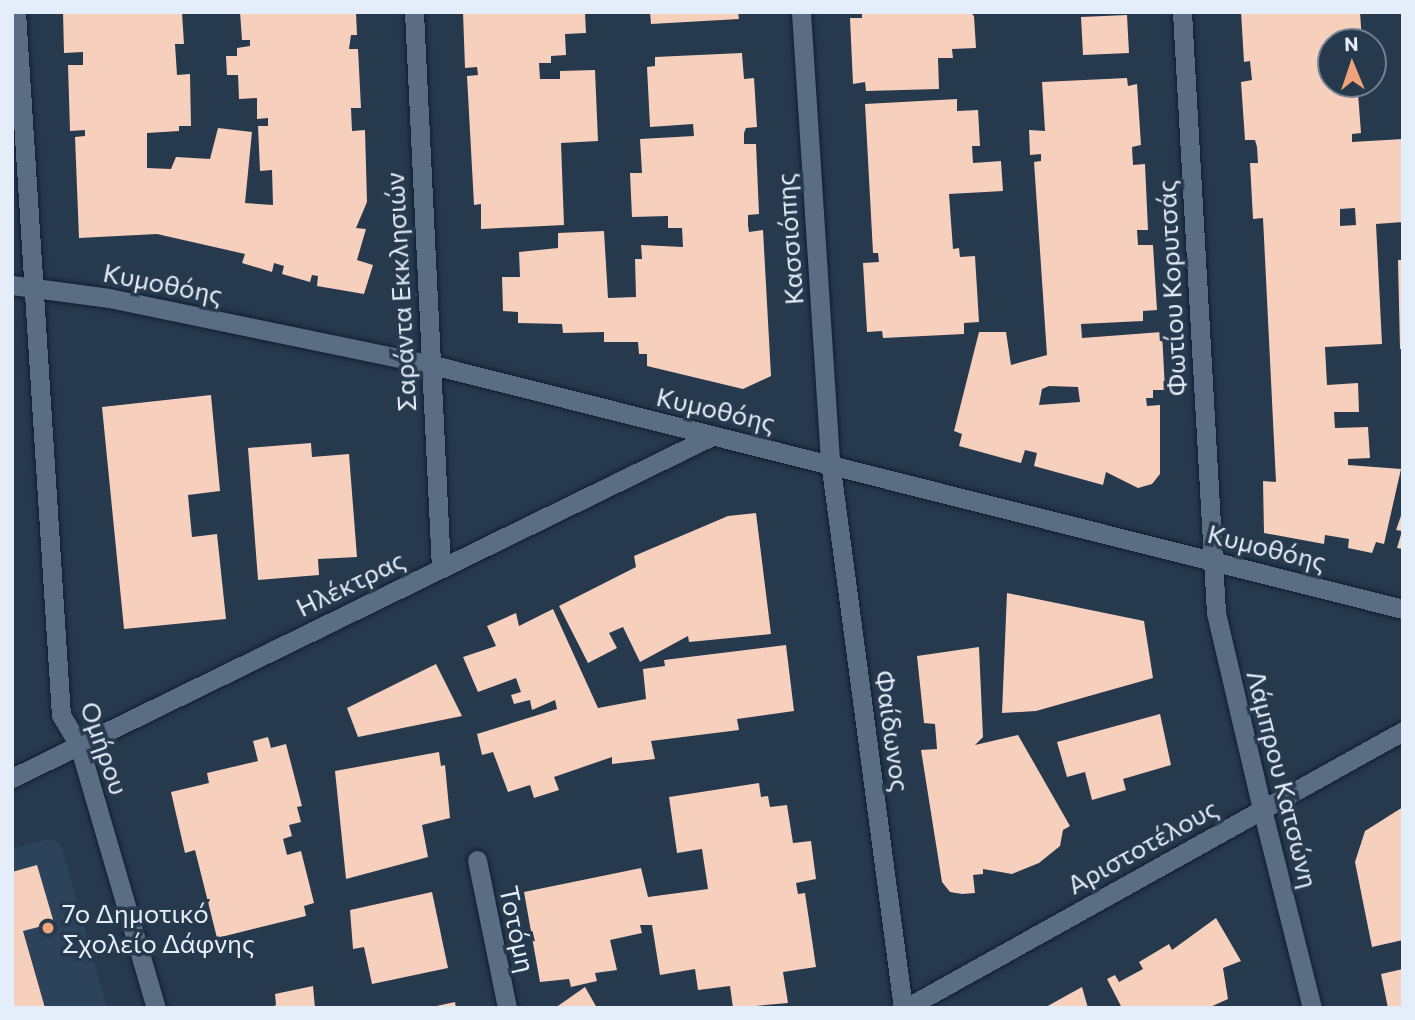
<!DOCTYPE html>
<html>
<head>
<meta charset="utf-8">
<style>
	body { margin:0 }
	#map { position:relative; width:1415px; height:1020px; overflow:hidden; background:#27394c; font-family:Commissioner,sans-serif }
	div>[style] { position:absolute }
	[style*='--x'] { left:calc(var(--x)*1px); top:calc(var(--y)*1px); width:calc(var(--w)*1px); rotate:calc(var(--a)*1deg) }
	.built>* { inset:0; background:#2d435c }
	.building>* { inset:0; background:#f6cfbd }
	.roads { filter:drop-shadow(0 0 2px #0f1f31) drop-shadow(0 0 2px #0f1f31) }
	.service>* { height:19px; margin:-9.5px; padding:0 9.5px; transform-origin:9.5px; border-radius:9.5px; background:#5a6d82 }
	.pedestrian>* { height:19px; margin:-9.5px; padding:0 9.5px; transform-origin:9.5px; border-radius:9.5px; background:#5a6d82 }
	.minor>* { height:19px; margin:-9.5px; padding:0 9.5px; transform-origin:9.5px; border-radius:9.5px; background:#5a6d82 }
	.tertiary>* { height:19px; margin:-9.5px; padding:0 9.5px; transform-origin:9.5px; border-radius:9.5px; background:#5a6d82 }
	.dots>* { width:19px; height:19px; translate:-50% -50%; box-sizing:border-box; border:4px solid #27394c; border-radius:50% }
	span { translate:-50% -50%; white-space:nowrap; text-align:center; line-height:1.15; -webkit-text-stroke:7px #27394c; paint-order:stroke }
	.street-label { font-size:26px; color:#e4eefb }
	.poi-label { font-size:26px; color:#e4eefb }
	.left { translate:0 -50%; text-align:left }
	.frame { position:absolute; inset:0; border:14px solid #e4eefb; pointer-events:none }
	.north { position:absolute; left:1317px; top:28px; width:70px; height:70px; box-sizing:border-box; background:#27394c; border:2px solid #738192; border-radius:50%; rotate:358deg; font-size:19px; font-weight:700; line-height:28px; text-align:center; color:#e4eefb }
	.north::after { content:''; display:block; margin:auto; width:24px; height:32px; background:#f0a27a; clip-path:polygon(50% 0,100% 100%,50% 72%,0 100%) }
</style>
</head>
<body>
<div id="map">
	<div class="built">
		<i style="clip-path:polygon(44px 840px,56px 840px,62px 848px,107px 1008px,12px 1008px,12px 849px)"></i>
	</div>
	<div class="building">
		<i style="clip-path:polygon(63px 12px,182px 12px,184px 44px,175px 44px,177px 75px,190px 74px,191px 126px,179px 126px,179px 131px,147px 133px,147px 168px,171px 169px,176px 157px,210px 159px,218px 128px,252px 132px,245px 203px,273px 205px,272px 170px,260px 171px,258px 126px,268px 126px,268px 118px,257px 119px,257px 98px,239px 99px,238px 75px,227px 75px,226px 56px,237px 56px,237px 48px,250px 46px,250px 40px,242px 40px,240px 12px,356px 12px,357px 35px,351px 35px,349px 49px,358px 49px,361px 108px,351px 108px,352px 131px,365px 130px,367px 202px,356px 228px,366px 229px,357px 260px,373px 265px,364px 294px,317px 286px,318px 276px,312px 275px,310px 282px,282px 274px,284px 266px,274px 263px,272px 272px,242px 263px,245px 254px,157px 234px,79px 238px,75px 137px,85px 136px,85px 130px,70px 131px,68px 65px,83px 65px,83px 52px,64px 53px)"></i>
		<i style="clip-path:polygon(463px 12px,585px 12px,586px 33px,565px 34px,566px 55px,551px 56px,551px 63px,539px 63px,540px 79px,560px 79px,560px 71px,595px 70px,598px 141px,561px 143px,564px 225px,481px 229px,481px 204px,474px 205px,467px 76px,478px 75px,477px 67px,465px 68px)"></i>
		<i style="clip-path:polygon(650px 12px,738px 12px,739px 19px,651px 24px)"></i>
		<i style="clip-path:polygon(862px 12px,970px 12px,974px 16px,976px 48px,952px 49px,953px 58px,938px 58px,939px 89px,866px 91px,865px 82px,853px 84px,850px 18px,862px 18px)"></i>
		<i style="clip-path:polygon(evenodd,1241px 12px,1360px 12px,1362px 42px,1331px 42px,1331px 84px,1368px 84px,1369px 93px,1358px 93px,1361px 133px,1352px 134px,1352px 142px,1403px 139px,1403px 222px,1376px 224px,1382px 344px,1325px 347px,1327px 385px,1358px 383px,1359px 412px,1334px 412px,1335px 428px,1368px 427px,1370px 458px,1348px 459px,1348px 465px,1401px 469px,1384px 544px,1376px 542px,1372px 553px,1348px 548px,1349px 539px,1325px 535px,1324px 544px,1264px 533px,1263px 481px,1276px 482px,1275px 462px,1263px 218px,1253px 219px,1250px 163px,1258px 163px,1257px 147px,1255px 140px,1245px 140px,1241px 82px,1252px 80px,1250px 61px,1244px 62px,1241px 12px,1355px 208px,1356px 225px,1340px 226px,1340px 209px,1355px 208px)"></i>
		<i style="clip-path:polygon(1127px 15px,1129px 53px,1083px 55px,1081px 17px)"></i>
		<i style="clip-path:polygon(742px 53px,744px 79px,754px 78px,757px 127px,746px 128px,744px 133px,744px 144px,756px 144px,759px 214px,748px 215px,748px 225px,749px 232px,763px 230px,771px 376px,743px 389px,647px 366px,647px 354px,639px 354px,638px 342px,604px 342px,604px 332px,563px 333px,562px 324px,518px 323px,518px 312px,503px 311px,502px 277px,520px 277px,519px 252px,558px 248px,558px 233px,604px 231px,608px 298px,636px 297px,635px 259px,642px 259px,641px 245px,683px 247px,682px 228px,668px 228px,668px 216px,632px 217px,630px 173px,642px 173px,640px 139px,694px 136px,693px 124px,650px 127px,647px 67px,655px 66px,655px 57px)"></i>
		<i style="clip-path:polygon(evenodd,1127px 78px,1128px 86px,1137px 84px,1141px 145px,1132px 147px,1133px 165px,1145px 164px,1148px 230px,1137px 230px,1138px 245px,1153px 245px,1157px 310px,1143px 311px,1143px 321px,1081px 324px,1082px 338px,1162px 332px,1165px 390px,1153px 390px,1153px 398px,1146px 398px,1147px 406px,1160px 405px,1160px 474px,1152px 484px,1138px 488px,1106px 472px,1103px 485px,1034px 466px,1037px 453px,1025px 450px,1021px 463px,959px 446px,962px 434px,954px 431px,979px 332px,1006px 332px,1011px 365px,1047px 355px,1034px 162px,1041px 161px,1041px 154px,1030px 155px,1029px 130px,1045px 131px,1042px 82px,1127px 78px,1049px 386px,1078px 387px,1080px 402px,1039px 405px,1042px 389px,1049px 386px)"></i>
		<i style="clip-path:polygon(957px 99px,957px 111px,978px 110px,980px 146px,972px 146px,973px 163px,1001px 161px,1003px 191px,949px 194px,953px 249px,959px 248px,960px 257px,975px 256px,979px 322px,964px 323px,964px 334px,883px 338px,882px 331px,867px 332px,863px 263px,879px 262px,878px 253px,873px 253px,865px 104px)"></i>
		<i style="clip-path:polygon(1398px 260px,1403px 260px,1403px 349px,1400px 349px)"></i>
		<i style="clip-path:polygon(211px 395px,220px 491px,188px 495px,192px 537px,217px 534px,226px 619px,124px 629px,102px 407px)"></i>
		<i style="clip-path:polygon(311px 443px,312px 457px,349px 454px,357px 557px,318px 559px,319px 575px,258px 580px,248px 448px)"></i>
		<i style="clip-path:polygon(1403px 510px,1403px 549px,1397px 548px,1402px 531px,1396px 530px)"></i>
		<i style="clip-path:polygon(756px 513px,771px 634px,689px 642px,688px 636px,640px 662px,623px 627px,609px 633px,617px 648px,588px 663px,559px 606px,636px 567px,634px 556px,728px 516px)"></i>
		<i style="clip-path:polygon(1007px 593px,1144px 621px,1153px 678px,1036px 711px,1002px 713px)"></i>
		<i style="clip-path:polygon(553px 609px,598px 708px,646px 699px,643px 669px,665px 666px,664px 660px,786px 645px,794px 711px,737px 719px,739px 730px,651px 741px,655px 759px,612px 764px,612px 757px,554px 777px,559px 790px,534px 798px,530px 785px,508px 792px,493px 752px,482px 755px,477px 734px,557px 709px,555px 700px,532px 710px,530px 700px,514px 704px,511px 695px,521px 692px,516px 678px,478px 692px,463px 657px,496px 646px,487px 626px,516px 613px,519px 626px)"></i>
		<i style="clip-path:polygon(979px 647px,983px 737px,975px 745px,1018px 735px,1070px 826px,1063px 830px,1060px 846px,1039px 863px,1012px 874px,983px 869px,983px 874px,973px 875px,975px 893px,962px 894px,950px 892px,942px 882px,921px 750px,937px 749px,935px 724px,924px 723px,917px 656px)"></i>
		<i style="clip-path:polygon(436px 664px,462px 716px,358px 737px,347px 708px)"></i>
		<i style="clip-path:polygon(1160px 714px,1171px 765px,1123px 779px,1126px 790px,1092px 800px,1085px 772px,1067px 777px,1057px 742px)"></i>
		<i style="clip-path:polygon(268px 737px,271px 748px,286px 744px,302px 806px,297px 807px,301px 822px,289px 825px,292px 836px,283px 839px,287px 855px,301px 851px,314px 903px,304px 906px,306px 916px,217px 938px,195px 850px,185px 853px,171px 792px,209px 783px,207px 773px,258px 761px,253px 741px)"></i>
		<i style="clip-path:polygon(439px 752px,441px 766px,445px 765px,450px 818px,422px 825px,428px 857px,346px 879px,335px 771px)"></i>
		<i style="clip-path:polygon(759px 783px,761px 797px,768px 796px,770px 807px,787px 805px,793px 843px,811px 841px,816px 879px,796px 883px,798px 894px,805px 893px,816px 967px,783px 972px,788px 1003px,733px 1008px,730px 986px,698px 990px,695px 969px,660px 975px,652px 925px,640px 925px,642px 933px,610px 940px,617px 970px,595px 973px,597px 981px,571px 987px,569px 979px,540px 982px,524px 892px,641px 868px,648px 897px,708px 889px,702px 849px,677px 853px,669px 797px)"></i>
		<i style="clip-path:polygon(1403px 807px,1403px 940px,1372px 947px,1355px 862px,1365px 831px)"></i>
		<i style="clip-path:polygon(37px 865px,54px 923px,23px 931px,45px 1008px,12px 1008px,12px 872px)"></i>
		<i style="clip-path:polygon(432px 892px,448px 968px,372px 984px,364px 947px,353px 949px,350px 910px)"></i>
		<i style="clip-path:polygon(1216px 918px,1241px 961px,1223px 968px,1228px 999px,1208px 1008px,1122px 1008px,1107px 979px,1115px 975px,1119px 982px,1143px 969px,1139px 962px,1169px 944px,1172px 950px)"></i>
		<i style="clip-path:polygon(1403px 969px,1403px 1008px,1388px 1008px,1381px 974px)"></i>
		<i style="clip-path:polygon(313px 986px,315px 1008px,270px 1008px,276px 1005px,275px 994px)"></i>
		<i style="clip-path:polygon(585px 987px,597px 1008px,555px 1008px)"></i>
		<i style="clip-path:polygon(1082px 987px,1088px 1008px,1044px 1008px)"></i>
		<i style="clip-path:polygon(455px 1002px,456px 1008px,433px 1008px,432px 1007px)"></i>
	</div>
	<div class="roads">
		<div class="service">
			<i style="--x:477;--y:860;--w:151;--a:78.5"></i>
		</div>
		<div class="pedestrian">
			<i style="--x:1262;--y:809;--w:205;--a:75.9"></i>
		</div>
		<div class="minor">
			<i style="--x:16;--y:12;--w:704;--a:86.34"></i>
			<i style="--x:61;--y:715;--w:35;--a:59"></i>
			<i style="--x:79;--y:745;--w:274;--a:73.7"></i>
			<i style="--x:414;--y:12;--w:557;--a:87.22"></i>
			<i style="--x:801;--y:12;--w:450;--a:86.3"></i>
			<i style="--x:830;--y:461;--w:552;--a:82.4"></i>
			<i style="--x:1182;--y:12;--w:602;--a:86.76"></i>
			<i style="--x:1216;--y:613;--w:201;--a:76.8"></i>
			<i style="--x:12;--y:778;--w:779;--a:-26.04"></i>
			<i style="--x:906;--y:1008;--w:569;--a:-29.13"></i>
		</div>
		<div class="tertiary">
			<i style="--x:12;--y:285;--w:98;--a:7.6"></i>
			<i style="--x:109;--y:298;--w:327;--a:11.7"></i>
			<i style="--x:429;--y:364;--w:1004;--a:14.12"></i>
		</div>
	</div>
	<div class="dots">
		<i style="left:48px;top:928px;background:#f0a27a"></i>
	</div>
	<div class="street-label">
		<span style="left:789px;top:239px;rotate:-94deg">Κασσιόπης</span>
		<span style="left:163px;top:283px;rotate:11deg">Κυμοθόης</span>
		<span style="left:1171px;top:288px;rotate:-93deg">Φωτίου Κορυτσάς</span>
		<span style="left:400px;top:292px;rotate:-93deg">Σαράντα Εκκλησιών</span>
		<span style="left:716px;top:409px;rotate:13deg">Κυμοθόης</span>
		<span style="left:1267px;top:547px;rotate:14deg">Κυμοθόης</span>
		<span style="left:350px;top:583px;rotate:-26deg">Ηλέκτρας</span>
		<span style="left:893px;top:731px;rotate:82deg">Φαίδωνος</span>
		<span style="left:105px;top:748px;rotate:71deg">Ομήρου</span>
		<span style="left:1283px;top:779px;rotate:76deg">Λάμπρου Κατσώνη</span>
		<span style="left:1142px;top:846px;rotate:-29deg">Αριστοτέλους</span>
		<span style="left:518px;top:929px;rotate:78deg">Τοτόμη</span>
	</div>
	<div class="poi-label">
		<span class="left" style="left:62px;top:928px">7ο Δημοτικό<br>Σχολείο Δάφνης</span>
	</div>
	<div class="frame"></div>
	<div class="north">N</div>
</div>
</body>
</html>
